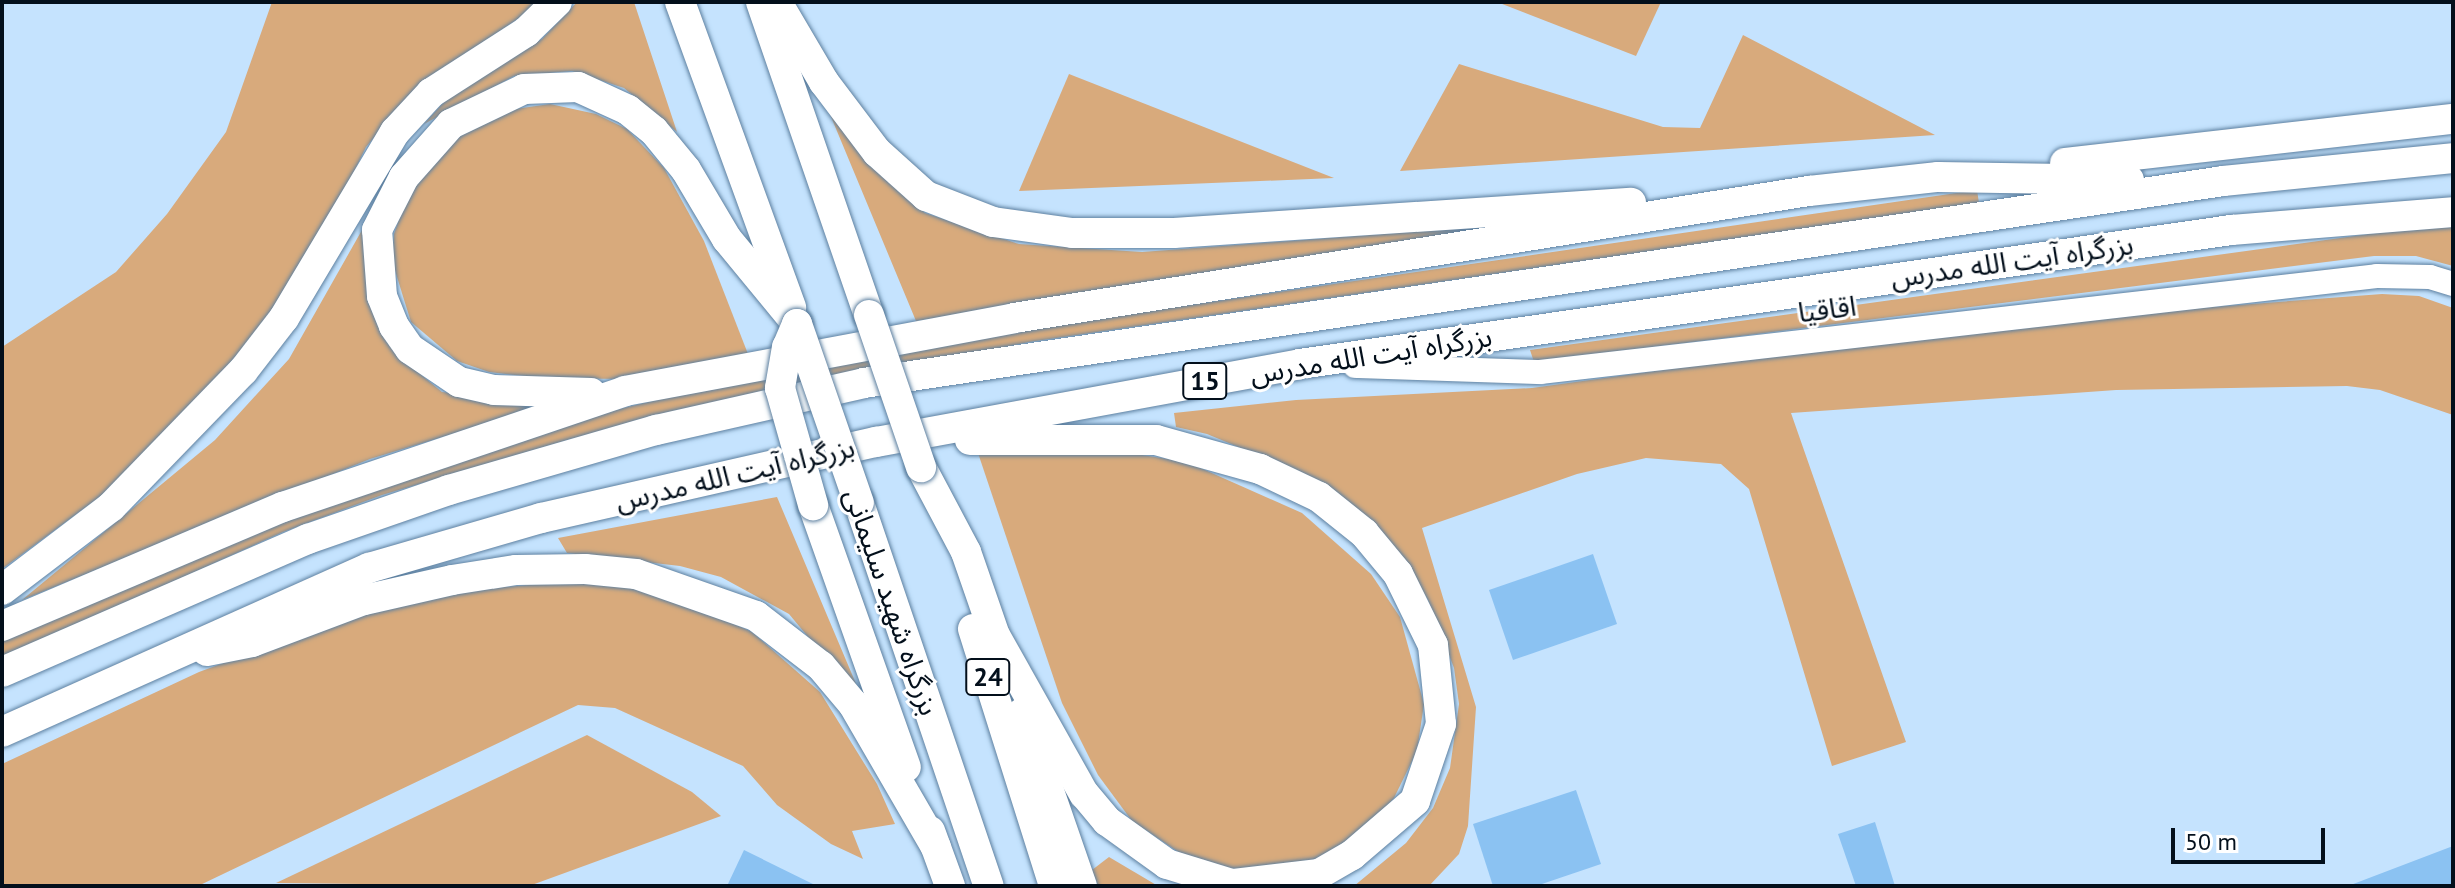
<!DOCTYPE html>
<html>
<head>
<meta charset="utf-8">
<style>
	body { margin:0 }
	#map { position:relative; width:2455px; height:888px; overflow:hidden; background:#c5e3fe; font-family:"PT Sans","Noto Sans Arabic",sans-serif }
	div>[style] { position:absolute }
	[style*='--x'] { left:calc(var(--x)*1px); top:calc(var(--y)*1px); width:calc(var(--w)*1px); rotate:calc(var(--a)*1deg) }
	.green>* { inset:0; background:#d8aa7c }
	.building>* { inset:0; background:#8bc2f2 }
	.roads { filter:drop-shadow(0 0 2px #5d80a0) drop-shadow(0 0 2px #5d80a0) }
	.secondary>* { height:24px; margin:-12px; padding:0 12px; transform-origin:12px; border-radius:12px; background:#fff }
	.highway>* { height:30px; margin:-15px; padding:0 15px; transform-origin:15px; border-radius:15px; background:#fff }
	.bridges { filter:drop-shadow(0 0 2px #5d80a0) drop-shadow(0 0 2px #5d80a0) }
	.highway-bridge>* { height:30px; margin:-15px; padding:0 15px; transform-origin:15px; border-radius:15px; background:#fff }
	span { translate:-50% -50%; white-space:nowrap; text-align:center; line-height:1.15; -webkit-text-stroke:6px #fff; paint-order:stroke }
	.shield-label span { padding:2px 6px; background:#fff; border:2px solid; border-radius:6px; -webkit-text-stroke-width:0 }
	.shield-label { font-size:26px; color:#030f1b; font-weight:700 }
	.street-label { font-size:28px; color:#030f1b }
	.frame { position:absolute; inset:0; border:4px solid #030f1b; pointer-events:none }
	.scale { position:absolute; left:2171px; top:828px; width:154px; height:36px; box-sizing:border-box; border:4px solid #030f1b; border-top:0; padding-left:10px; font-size:24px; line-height:28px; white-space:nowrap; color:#030f1b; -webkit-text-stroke:6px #fff; paint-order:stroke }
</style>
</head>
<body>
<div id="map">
	<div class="green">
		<i style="clip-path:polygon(272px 2px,543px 2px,417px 87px,366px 147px,334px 213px,268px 319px,139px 468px,2px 569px,2px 347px,116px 272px,167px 214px,226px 132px)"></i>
		<i style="clip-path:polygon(577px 2px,634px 2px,677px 132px,624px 88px,572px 71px,514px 76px,424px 124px,446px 100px,542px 39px)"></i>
		<i style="clip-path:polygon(1497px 2px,1661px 2px,1636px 56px)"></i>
		<i style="clip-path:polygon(1743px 35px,1935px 135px,1400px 171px,1459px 64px,1663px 127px,1700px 128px)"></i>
		<i style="clip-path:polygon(1069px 74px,1334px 178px,1019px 191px)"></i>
		<i style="clip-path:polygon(550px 104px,596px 114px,627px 129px,664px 168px,704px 241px,748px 354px,622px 379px,540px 378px,489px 372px,457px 361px,411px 322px,392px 261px,394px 234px,406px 199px,434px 159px,464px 131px,501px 111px)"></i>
		<i style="clip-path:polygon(829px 112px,868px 160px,925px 213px,1019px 244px,1142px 252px,1542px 222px,1544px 229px,916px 321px)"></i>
		<i style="clip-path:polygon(396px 170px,369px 233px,397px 355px,442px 392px,554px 403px,370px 459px,22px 600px,215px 440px,289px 359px)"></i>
		<i style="clip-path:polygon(1977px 190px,1979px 203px,1029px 342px,571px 439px,382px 495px,283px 532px,2px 659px,2px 636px,132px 578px,537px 429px,669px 397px,930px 343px)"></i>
		<i style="clip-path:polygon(2453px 227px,2453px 266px,2416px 256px,2374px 256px,1534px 362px,1530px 350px,2405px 229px)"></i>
		<i style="clip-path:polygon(2382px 294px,2419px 296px,2453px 308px,2453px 415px,2380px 390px,2347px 386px,2116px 390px,1791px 413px,1906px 742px,1832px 766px,1749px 489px,1721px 464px,1646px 458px,1577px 474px,1422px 528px,1476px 707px,1468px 826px,1459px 854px,1429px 886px,1354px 886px,1406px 843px,1433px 808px,1450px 768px,1459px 704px,1454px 668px,1428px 600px,1411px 571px,1294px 470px,1207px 434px,1176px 427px,1174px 413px,1296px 400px,1532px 388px,2002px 323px)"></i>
		<i style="clip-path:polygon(1110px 450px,1187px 462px,1302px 513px,1371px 574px,1400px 617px,1424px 704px,1417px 751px,1394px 798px,1365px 831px,1319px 859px,1231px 870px,1180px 853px,1132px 821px,1098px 775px,1062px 703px,978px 453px)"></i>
		<i style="clip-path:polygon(777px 497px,865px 705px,789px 614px,721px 577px,680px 566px,567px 553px,558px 538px)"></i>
		<i style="clip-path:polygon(601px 579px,692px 605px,752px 632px,820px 692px,877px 784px,895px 824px,852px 831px,863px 859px,831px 844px,777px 805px,743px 766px,615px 708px,578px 705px,198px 886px,2px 886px,2px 764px,199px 672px,340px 620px,431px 593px)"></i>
		<i style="clip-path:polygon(587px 735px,692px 792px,721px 816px,529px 886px,276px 883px)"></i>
		<i style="clip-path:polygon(1109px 857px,1158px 886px,1098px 886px,1092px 870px)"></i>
	</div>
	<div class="building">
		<i style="clip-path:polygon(1593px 554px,1617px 624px,1513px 660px,1489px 590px)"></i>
		<i style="clip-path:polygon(1576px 790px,1601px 864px,1536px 886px,1493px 886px,1473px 824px)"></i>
		<i style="clip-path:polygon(1875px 822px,1895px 886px,1856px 886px,1838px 834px)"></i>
		<i style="clip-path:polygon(2453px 846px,2453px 886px,2348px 886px)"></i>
		<i style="clip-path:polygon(744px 850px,817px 886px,727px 886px)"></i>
	</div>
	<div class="roads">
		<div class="secondary">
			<i style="--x:1355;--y:366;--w:185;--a:1.9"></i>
			<i style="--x:1540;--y:372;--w:842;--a:-6.54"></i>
			<i style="--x:2377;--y:276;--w:53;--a:1.1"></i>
			<i style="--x:2430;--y:277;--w:24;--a:17"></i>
		</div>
		<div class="highway">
			<i style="--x:680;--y:2;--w:325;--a:70"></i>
			<i style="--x:761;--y:2;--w:331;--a:71"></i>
			<i style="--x:777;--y:2;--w:93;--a:59.6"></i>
			<i style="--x:824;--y:82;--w:88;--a:52.9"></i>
			<i style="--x:877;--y:152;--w:66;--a:41.9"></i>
			<i style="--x:926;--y:196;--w:72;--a:21.2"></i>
			<i style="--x:993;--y:222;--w:80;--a:7.9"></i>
			<i style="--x:1072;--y:233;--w:102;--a:0"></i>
			<i style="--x:1174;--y:233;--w:458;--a:-3.8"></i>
			<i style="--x:2065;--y:163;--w:390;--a:-6.5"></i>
			<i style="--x:591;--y:393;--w:97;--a:-178.2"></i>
			<i style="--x:494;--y:390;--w:36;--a:-167"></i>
			<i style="--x:459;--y:382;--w:59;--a:-146"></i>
			<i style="--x:410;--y:349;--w:28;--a:-125"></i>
			<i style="--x:394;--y:326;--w:32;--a:-112"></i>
			<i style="--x:382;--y:296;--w:66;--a:-94.3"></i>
			<i style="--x:377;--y:230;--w:59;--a:-63"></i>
			<i style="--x:404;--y:177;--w:71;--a:-48.4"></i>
			<i style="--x:451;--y:124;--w:81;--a:-25.6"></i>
			<i style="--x:524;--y:89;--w:54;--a:-2.1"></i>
			<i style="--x:578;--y:87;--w:55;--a:24.7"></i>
			<i style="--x:628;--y:110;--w:33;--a:39"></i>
			<i style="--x:654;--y:131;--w:50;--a:50.6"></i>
			<i style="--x:686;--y:170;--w:80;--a:59.3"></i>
			<i style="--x:727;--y:239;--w:110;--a:50.5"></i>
			<i style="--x:970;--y:440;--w:186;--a:0"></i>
			<i style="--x:1156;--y:440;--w:108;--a:15.6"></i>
			<i style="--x:1260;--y:469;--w:65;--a:25.4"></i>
			<i style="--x:1319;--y:497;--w:58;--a:38.7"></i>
			<i style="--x:1364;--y:533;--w:53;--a:50.3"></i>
			<i style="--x:1398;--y:574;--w:79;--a:63.8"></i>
			<i style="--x:1433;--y:645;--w:79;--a:84.2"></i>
			<i style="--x:1441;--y:724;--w:81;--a:108.7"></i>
			<i style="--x:1415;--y:801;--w:83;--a:139.4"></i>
			<i style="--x:1352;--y:855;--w:38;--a:150"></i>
			<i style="--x:1319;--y:874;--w:88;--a:173.4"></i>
			<i style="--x:1232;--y:884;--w:68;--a:-162.9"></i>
			<i style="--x:1167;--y:864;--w:74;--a:-144.4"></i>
			<i style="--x:1107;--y:821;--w:35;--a:-130"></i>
			<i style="--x:1084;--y:794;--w:180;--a:-119.3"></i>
			<i style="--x:921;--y:467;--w:96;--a:62.1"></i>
			<i style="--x:966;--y:552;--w:110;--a:70.9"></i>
			<i style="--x:859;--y:503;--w:404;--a:71.3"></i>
			<i style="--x:813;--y:505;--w:278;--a:70.5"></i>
			<i style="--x:2;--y:590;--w:137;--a:-37.3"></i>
			<i style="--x:111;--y:507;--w:190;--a:-45.9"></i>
			<i style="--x:243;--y:371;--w:67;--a:-52.3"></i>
			<i style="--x:284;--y:318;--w:217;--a:-59.2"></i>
			<i style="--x:395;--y:132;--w:53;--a:-47.3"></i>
			<i style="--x:431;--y:93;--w:113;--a:-32.7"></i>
			<i style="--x:526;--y:32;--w:43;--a:-44.1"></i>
			<i style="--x:2;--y:626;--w:305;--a:-23"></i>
			<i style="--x:283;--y:507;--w:361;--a:-18.7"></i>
			<i style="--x:625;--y:391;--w:396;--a:-10.6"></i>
			<i style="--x:1014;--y:318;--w:805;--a:-9.08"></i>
			<i style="--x:1809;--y:191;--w:130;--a:-6.2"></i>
			<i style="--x:1938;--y:177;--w:191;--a:0.9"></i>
			<i style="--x:973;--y:629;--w:269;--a:72.5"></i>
			<i style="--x:207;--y:651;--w:46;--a:-11.3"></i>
			<i style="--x:252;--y:642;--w:120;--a:-20.6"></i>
			<i style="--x:364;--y:600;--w:90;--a:-12.8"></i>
			<i style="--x:452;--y:580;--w:65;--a:-8.9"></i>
			<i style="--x:516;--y:570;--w:69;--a:-0.8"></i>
			<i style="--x:585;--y:569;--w:51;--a:5.6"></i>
			<i style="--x:636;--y:574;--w:127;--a:19.3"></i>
			<i style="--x:756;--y:616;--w:82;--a:37.6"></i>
			<i style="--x:821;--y:666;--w:50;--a:49.9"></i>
			<i style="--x:853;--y:704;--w:165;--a:59.9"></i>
			<i style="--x:2;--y:672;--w:334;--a:-23.5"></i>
			<i style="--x:308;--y:539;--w:149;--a:-19.2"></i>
			<i style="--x:449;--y:490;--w:216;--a:-16.2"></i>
			<i style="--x:656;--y:430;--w:213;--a:-12.7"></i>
			<i style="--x:864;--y:383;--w:1374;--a:-8.45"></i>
			<i style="--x:2223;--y:181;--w:231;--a:-5.7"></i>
			<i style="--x:1022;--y:713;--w:183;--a:70.9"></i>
			<i style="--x:2;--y:732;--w:402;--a:-24.1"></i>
			<i style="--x:369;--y:568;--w:179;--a:-16.2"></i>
			<i style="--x:541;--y:518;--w:344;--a:-12.8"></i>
			<i style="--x:876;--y:442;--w:431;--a:-10.4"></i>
			<i style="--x:1300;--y:364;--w:941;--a:-8.19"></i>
			<i style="--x:2231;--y:230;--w:223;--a:-4.6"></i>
			<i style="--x:930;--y:831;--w:59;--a:70"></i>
		</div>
	</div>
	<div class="bridges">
		<div class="highway-bridge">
			<i style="--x:869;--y:315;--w:161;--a:71.1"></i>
			<i style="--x:797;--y:324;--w:189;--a:70.9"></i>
			<i style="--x:797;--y:324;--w:25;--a:113"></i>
			<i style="--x:787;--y:347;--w:42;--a:99.7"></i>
			<i style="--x:780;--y:388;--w:122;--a:74.2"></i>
		</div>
	</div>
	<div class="shield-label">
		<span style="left:1205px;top:381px">15</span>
		<span style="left:988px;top:677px">24</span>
	</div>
	<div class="street-label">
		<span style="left:2012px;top:261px;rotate:-8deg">بزرگراه آیت الله مدرس</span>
		<span style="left:1827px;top:309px;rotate:-7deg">اقاقیا</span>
		<span style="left:1371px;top:355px;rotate:-9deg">بزرگراه آیت الله مدرس</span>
		<span style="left:735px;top:474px;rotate:-13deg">بزرگراه آیت الله مدرس</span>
		<span style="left:892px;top:602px;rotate:71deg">بزرگراه شهید سلیمانی</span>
	</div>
	<div class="frame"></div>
	<div class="scale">50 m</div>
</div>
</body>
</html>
